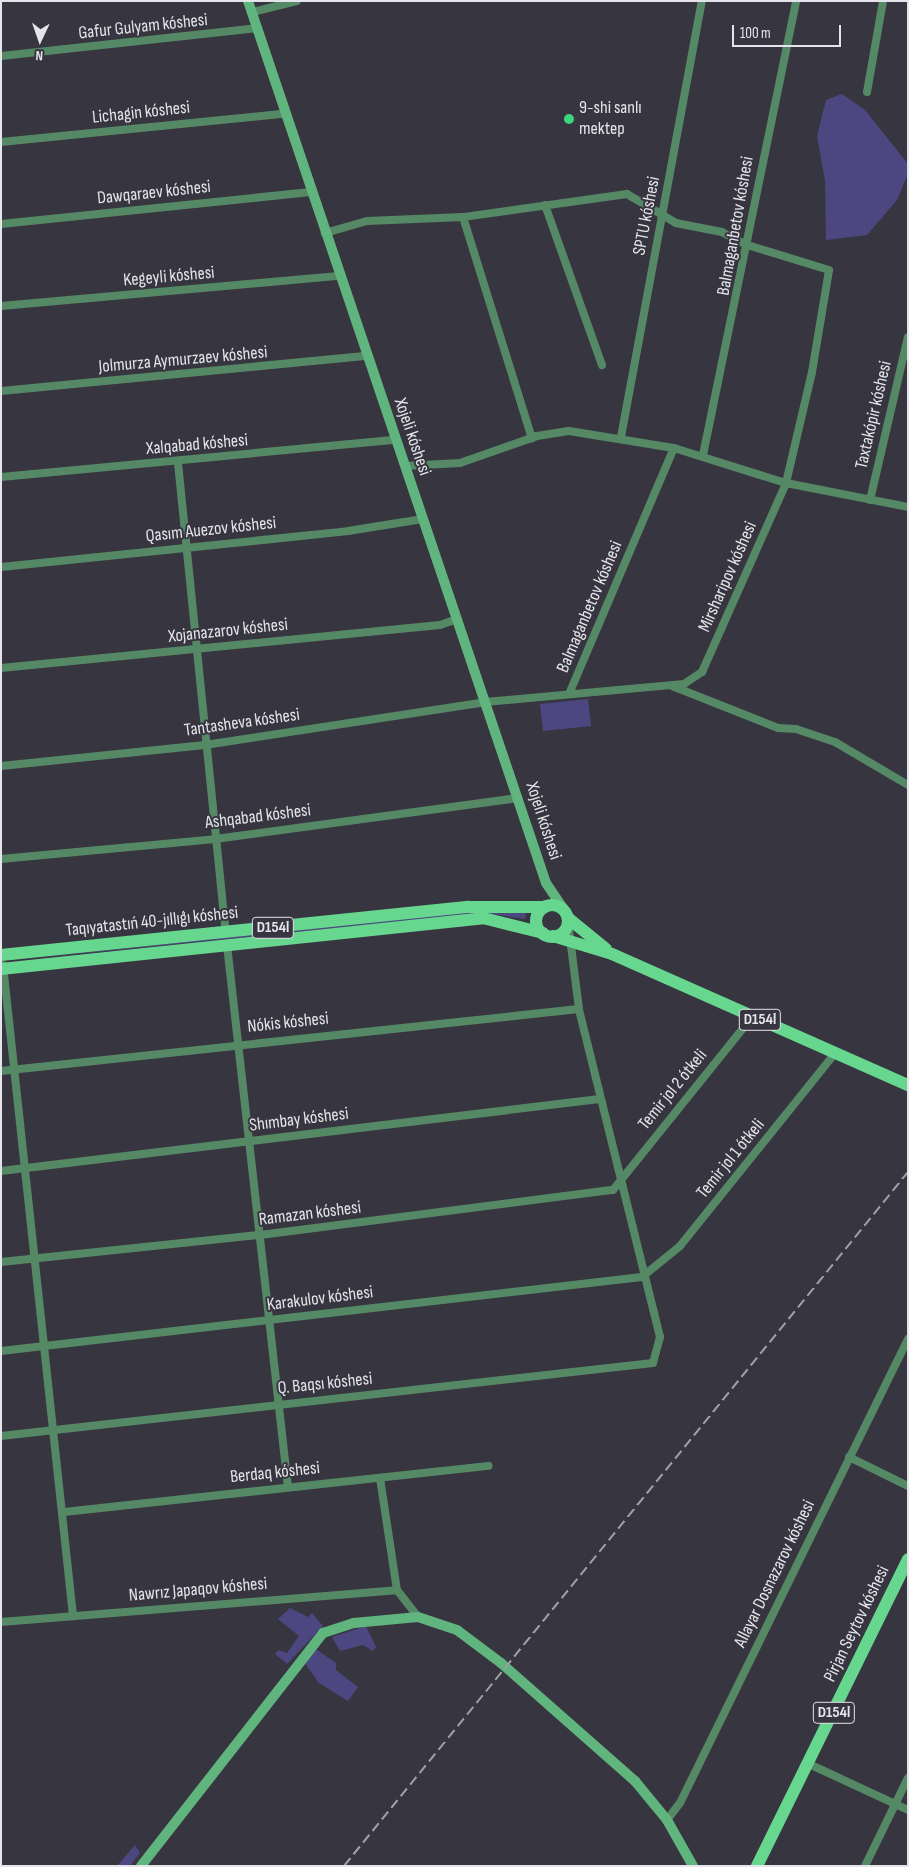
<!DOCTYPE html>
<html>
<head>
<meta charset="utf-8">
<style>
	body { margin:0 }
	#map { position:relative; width:909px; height:1867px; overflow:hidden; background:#373640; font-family:"Sofia Sans Condensed",sans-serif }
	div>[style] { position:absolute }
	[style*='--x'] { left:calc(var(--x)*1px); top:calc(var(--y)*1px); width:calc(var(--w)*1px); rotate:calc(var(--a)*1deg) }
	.green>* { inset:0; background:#4d4781 }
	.street>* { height:8px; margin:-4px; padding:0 4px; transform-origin:4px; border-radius:4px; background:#558865 }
	.secondary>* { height:10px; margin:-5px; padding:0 5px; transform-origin:5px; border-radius:5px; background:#60b47d }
	.primary>* { height:12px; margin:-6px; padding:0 6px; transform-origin:6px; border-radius:6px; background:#67d78f }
	.primary>.ring { margin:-6px; padding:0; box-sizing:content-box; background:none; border:12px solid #67d78f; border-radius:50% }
	.rail>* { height:2px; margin-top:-1px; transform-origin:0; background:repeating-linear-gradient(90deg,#a09fa7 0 10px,transparent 0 15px) }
	.dots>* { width:14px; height:14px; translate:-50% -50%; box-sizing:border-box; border:2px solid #373640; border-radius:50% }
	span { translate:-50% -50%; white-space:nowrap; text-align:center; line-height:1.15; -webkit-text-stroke:4px #373640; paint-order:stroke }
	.shield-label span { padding:1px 4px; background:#373640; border:1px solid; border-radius:4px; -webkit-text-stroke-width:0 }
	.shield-label { font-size:16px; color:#e4e4ea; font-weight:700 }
	.street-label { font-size:18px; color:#e4e4ea }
	.poi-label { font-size:18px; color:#e4e4ea }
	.left { translate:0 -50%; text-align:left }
	.frame { position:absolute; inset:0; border:2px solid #e4e4ea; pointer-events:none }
	.north { position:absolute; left:15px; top:15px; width:50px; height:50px; -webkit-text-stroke:4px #373640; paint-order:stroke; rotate:183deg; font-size:14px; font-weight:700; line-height:20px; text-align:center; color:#e4e4ea }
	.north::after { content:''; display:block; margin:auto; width:18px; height:22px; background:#e4e4ea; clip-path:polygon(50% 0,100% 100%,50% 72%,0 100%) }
	.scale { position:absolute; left:732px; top:25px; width:109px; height:22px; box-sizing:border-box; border:2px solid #e4e4ea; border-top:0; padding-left:6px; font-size:15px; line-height:18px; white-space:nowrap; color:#e4e4ea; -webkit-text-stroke:4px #373640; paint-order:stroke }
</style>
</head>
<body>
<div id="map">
	<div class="green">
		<i style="clip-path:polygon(842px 94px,865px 110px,908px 164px,908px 174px,897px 200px,867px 235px,826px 240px,825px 181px,817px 136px,826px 100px)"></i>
		<i style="clip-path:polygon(588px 699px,591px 726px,543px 731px,540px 704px)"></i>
		<i style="clip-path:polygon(484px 909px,526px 913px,525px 919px,484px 913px,19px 960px)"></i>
		<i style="clip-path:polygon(290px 1608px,308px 1617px,312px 1613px,323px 1626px,287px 1664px,275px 1654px,278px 1650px,287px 1653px,299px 1636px,278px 1619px)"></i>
		<i style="clip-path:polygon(366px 1626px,376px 1647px,373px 1651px,363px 1645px,340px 1651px,332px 1637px)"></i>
		<i style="clip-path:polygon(314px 1648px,336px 1663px,336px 1670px,358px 1687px,348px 1701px,319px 1683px,304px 1662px)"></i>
		<i style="clip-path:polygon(135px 1845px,140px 1853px,130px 1866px,117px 1866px)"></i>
	</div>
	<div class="street">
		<i style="--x:252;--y:12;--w:46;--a:-13.7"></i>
		<i style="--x:1;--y:56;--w:258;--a:-6.2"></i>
		<i style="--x:867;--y:92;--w:92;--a:-80"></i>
		<i style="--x:1;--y:142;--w:284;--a:-5.7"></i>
		<i style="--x:545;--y:205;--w:170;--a:70.4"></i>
		<i style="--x:463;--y:217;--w:232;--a:72.7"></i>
		<i style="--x:1;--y:224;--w:311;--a:-5.9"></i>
		<i style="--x:1;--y:306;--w:339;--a:-5.1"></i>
		<i style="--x:1;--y:391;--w:368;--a:-5.5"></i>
		<i style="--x:621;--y:437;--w:443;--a:-79.5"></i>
		<i style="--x:703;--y:455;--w:463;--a:-78.4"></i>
		<i style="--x:178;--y:463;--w:472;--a:84.2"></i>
		<i style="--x:405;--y:466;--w:55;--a:-3.1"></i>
		<i style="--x:460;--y:463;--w:82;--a:-19.3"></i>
		<i style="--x:537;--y:436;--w:32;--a:-9"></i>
		<i style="--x:569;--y:431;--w:106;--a:9.2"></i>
		<i style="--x:674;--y:448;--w:117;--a:17.4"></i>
		<i style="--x:786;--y:483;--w:124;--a:11.1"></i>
		<i style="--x:1;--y:477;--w:396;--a:-5.4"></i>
		<i style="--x:870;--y:500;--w:167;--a:-76.9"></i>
		<i style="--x:1;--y:567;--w:349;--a:-5.9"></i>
		<i style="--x:348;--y:531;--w:76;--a:-9.1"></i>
		<i style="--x:1;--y:668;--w:441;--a:-5.6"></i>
		<i style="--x:440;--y:625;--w:18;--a:-19"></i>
		<i style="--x:672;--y:686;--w:114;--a:21.6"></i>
		<i style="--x:778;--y:728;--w:18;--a:3"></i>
		<i style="--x:796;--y:729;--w:41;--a:18.4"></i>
		<i style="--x:835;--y:742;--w:85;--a:30.5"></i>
		<i style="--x:569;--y:694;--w:267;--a:-66.9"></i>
		<i style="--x:1;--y:766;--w:205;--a:-5.9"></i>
		<i style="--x:205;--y:745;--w:283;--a:-8.7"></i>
		<i style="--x:485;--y:702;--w:200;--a:-5.2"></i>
		<i style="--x:684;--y:684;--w:22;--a:-34"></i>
		<i style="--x:702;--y:672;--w:207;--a:-66"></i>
		<i style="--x:786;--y:483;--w:114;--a:-76.8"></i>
		<i style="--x:812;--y:372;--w:103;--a:-80.5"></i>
		<i style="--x:829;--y:270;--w:86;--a:-163"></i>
		<i style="--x:747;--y:245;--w:28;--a:-153"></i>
		<i style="--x:722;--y:232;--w:47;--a:-168.9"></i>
		<i style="--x:676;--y:223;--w:57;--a:-149.4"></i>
		<i style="--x:627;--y:194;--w:166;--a:172"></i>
		<i style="--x:463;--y:217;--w:96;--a:177.6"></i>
		<i style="--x:367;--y:221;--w:44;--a:164.1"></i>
		<i style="--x:1;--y:859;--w:215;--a:-5.3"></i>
		<i style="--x:215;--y:839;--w:306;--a:-7.7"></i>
		<i style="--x:227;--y:945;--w:545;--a:83.58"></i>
		<i style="--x:3;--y:965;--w:655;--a:83.86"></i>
		<i style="--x:1;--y:1071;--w:581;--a:-6.12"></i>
		<i style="--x:1;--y:1171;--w:603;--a:-6.85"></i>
		<i style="--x:1;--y:1262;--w:260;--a:-6"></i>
		<i style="--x:260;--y:1235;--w:356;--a:-7.3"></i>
		<i style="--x:613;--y:1190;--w:223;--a:-51.2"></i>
		<i style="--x:1;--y:1351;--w:645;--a:-6.59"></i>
		<i style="--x:642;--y:1277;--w:49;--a:-39.2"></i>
		<i style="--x:680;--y:1246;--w:248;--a:-51.2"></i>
		<i style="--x:1;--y:1436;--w:656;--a:-6.39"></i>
		<i style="--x:653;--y:1363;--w:27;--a:-75"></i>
		<i style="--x:660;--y:1337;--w:338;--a:-103.9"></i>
		<i style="--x:579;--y:1009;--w:88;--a:-97.2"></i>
		<i style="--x:849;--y:1457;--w:66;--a:26.2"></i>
		<i style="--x:380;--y:1478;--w:113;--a:81.4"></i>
		<i style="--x:397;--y:1590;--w:34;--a:52"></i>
		<i style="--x:64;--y:1512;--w:427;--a:-6.2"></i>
		<i style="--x:1;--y:1622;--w:397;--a:-4.6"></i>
		<i style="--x:809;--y:1764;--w:109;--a:24.9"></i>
		<i style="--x:667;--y:1820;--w:21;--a:-53"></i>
		<i style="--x:680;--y:1803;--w:517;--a:-63.83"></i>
		<i style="--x:865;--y:1866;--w:98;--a:-64"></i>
	</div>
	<div class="secondary">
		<i style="--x:248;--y:1;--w:931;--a:71.33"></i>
		<i style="--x:546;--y:883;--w:32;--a:56"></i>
		<i style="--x:141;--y:1866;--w:296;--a:-52"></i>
		<i style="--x:323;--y:1633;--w:33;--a:-18"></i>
		<i style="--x:354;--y:1623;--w:64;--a:-5.4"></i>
		<i style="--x:418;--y:1617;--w:41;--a:18.4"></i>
		<i style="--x:457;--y:1630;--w:55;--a:36.9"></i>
		<i style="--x:501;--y:1663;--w:179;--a:41.4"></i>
		<i style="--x:635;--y:1781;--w:50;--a:50.6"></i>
		<i style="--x:667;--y:1820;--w:53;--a:60.5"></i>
	</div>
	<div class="primary">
		<i class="ring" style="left:536px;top:905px;width:20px;height:20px"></i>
		<i style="--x:568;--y:918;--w:49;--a:39.2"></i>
		<i style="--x:553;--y:936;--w:62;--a:17"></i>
		<i style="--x:612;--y:954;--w:324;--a:23.9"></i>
		<i style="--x:1;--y:955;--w:470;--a:-5.9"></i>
		<i style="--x:469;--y:907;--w:76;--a:0"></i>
		<i style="--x:1;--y:969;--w:485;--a:-6"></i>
		<i style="--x:483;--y:918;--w:62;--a:14"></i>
		<i style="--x:757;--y:1866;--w:342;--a:-63.8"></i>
	</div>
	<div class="rail">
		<i style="--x:344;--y:1866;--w:894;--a:-50.9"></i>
	</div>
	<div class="dots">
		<i style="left:569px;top:119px;background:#3bd77f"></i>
	</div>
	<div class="shield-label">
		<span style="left:273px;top:928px">D154l</span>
		<span style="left:760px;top:1020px">D154l</span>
		<span style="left:834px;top:1713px">D154l</span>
	</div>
	<div class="street-label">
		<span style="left:143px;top:27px;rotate:-6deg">Gafur Gulyam kóshesi</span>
		<span style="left:141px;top:113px;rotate:-6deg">Lichagin kóshesi</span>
		<span style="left:154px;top:193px;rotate:-6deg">Dawqaraev kóshesi</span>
		<span style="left:647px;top:216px;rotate:-79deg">SPTU kóshesi</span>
		<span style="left:736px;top:226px;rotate:-80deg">Balmaganbetov kóshesi</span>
		<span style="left:169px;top:277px;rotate:-5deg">Kegeyli kóshesi</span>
		<span style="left:183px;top:360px;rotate:-5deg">Jolmurza Aymurzaev kóshesi</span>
		<span style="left:874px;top:415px;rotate:-77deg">Taxtakópir kóshesi</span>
		<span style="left:412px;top:437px;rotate:71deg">Xojeli kóshesi</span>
		<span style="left:197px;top:445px;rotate:-5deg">Xalqabad kóshesi</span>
		<span style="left:211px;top:530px;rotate:-6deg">Qasım Auezov kóshesi</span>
		<span style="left:728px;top:577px;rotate:-66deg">Mirsharipov kóshesi</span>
		<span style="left:590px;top:607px;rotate:-67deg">Balmaganbetov kóshesi</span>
		<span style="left:228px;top:631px;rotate:-6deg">Xojanazarov kóshesi</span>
		<span style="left:242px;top:723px;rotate:-8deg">Tantasheva kóshesi</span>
		<span style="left:258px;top:817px;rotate:-7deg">Ashqabad kóshesi</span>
		<span style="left:543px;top:821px;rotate:72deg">Xojeli kóshesi</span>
		<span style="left:152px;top:922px;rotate:-6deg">Taqıyatastıń 40-jıllıǵı kóshesi</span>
		<span style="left:288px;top:1023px;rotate:-6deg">Nókis kóshesi</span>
		<span style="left:673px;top:1090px;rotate:-51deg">Temir jol 2 ótkeli</span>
		<span style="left:299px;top:1120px;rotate:-7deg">Shımbay kóshesi</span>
		<span style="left:731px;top:1159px;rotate:-51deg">Temir jol 1 ótkeli</span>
		<span style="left:310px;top:1214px;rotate:-7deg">Ramazan kóshesi</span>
		<span style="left:320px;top:1299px;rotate:-7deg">Karakulov kóshesi</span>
		<span style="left:325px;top:1384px;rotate:-6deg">Q. Baqsı kóshesi</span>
		<span style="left:275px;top:1473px;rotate:-6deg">Berdaq kóshesi</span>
		<span style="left:775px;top:1574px;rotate:-64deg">Allayar Dosnazarov kóshesi</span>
		<span style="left:198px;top:1590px;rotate:-5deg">Nawrız Japaqov kóshesi</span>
		<span style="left:857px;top:1624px;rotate:-64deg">Pirjan Seytov kóshesi</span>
	</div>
	<div class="poi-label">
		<span class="left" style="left:579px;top:119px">9-shi sanlı<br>mektep</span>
	</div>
	<div class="frame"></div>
	<div class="north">N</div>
	<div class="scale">100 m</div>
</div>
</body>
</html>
